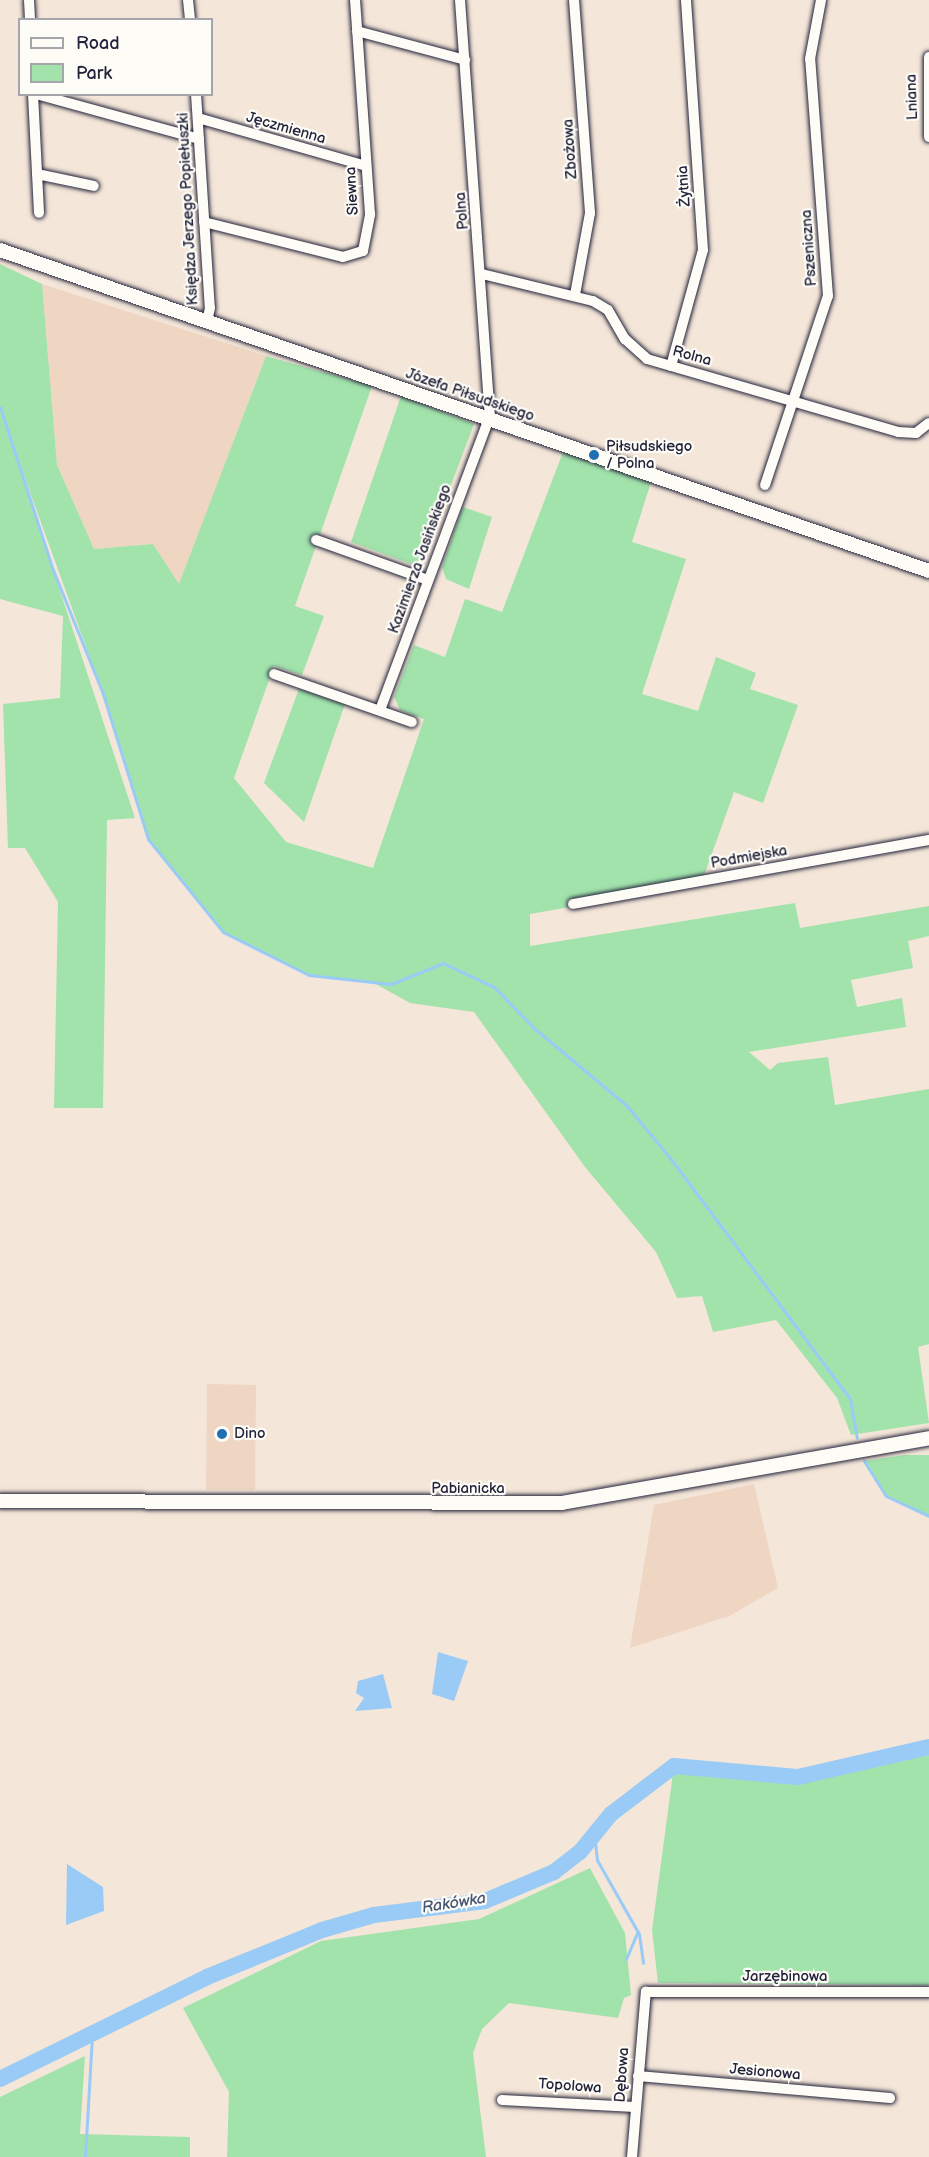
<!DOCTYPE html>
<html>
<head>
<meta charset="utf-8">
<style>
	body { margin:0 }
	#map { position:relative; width:929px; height:2157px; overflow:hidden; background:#f4e6d8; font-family:"Balsamiq Sans",sans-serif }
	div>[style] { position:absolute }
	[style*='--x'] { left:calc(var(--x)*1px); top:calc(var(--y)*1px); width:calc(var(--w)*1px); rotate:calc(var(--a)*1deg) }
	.built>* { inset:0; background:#eed6c2 }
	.green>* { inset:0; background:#a2e3ac }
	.water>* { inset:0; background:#99cbf6 }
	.stream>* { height:3px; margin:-1.5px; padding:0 1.5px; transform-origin:1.5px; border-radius:1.5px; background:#99cbf6 }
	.river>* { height:16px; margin:-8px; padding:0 8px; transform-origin:8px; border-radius:8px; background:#99cbf6 }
	.roads { filter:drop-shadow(0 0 2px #22223b) drop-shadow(0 0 2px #22223b) }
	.minor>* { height:10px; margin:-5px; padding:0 5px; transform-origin:5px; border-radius:5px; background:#fdfcf7 }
	.major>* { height:14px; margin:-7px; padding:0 7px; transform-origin:7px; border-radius:7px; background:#fdfcf7 }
	.dots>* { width:16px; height:16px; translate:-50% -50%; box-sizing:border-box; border:3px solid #fdfcf7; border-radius:50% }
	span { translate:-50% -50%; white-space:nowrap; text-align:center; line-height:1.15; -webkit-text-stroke:4.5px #fdfcf7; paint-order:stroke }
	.street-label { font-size:15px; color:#22223b }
	.poi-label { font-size:15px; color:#22223b }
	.left { translate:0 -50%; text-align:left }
	.water-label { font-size:16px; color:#465573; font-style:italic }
	.legend { position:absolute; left:18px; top:18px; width:195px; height:78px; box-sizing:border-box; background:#fdfcf7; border:2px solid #a5a5ac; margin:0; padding:8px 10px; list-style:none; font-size:18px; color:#22223b }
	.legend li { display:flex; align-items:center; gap:12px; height:30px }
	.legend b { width:30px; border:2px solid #a5a5ac }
</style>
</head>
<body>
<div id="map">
	<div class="built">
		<i style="clip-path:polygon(42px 284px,266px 356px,179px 585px,153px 544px,94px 549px,57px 465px)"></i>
		<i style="clip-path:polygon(207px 1384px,256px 1385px,255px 1490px,206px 1490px)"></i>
		<i style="clip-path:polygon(754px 1484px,778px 1588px,729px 1616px,630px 1648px,654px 1505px)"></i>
	</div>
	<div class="green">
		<i style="clip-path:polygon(0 264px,42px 284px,57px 465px,94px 549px,153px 544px,179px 584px,266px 356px,372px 386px,295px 606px,324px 616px,302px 675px,274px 666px,234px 778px,286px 842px,373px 868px,424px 719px,400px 710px,394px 697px,414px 645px,445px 657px,465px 599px,502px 612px,563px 452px,651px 482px,632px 542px,686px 559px,642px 694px,698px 711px,716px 657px,756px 673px,750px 689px,798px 705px,763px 803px,734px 792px,701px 884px,530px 914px,530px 946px,795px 903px,800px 928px,929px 906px,929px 936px,908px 941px,913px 968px,851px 980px,857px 1007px,902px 998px,906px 1027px,749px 1052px,770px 1070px,778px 1063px,828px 1057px,835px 1105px,929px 1089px,929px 1344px,918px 1347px,929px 1423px,851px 1435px,837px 1398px,776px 1320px,713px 1332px,702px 1296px,677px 1298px,656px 1252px,585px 1167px,474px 1012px,410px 1003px,372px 982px,309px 975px,223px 932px,148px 839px,102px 691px,2px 415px,135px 818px,107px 820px,103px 1108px,54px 1108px,58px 902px,25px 848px,8px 848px,3px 704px,60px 698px,63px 616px,0 599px)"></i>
		<i style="clip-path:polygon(401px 396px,474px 424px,422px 562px,411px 564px,351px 542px)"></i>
		<i style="clip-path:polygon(463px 507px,492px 517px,469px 589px,446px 579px,442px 567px)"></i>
		<i style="clip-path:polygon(299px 689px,345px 704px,304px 822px,264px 783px)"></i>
		<i style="clip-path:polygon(904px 1455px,929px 1455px,929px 1516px,886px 1496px,864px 1461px)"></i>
		<i style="clip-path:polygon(929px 1747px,929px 1985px,658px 1983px,652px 1930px,674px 1766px,798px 1777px)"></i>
		<i style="clip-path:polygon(590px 1868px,625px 1933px,631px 1995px,624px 1998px,618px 2018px,509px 2003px,482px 2029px,473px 2053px,486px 2157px,227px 2157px,229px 2092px,183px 2008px,321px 1941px,479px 1919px)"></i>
		<i style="clip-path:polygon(85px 2056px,80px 2134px,190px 2137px,190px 2157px,0 2157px,0 2097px)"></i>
	</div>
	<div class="water">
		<i style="clip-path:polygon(438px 1652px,468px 1661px,454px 1701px,432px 1694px)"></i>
		<i style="clip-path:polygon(383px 1674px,392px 1708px,355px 1711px,364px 1698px,356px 1693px,358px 1681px)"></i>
		<i style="clip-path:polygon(67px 1864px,103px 1887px,104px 1911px,66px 1925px)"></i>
	</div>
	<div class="stream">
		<i style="--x:0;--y:407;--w:171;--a:72"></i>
		<i style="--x:53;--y:570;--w:131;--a:68"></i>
		<i style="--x:102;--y:691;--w:155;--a:72.7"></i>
		<i style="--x:148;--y:839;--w:119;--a:51.1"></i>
		<i style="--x:223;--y:932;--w:96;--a:26.6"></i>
		<i style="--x:309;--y:975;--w:82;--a:6.3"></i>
		<i style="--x:391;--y:984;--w:56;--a:-22"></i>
		<i style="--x:443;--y:963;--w:56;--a:25.2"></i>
		<i style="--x:494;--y:987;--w:59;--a:45.7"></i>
		<i style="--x:535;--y:1029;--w:120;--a:39.9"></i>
		<i style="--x:627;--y:1106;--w:67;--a:50.4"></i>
		<i style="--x:670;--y:1158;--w:301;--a:53.2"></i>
		<i style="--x:850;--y:1399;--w:39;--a:80"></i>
		<i style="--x:864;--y:1461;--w:41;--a:57.8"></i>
		<i style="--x:886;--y:1496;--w:47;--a:24.9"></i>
		<i style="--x:594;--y:1832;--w:28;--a:84"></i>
		<i style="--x:597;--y:1860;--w:85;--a:60.4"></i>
		<i style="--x:639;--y:1934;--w:29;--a:82"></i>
		<i style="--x:626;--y:1959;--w:30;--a:-67"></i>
		<i style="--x:85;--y:2157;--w:123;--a:-86.7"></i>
	</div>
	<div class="river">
		<i style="--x:0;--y:2079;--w:231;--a:-26.2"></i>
		<i style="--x:207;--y:1977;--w:124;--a:-22.2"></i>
		<i style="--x:322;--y:1930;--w:54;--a:-16.1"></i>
		<i style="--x:374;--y:1915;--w:112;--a:-7.2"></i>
		<i style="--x:485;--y:1901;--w:75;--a:-22.8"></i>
		<i style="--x:554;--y:1872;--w:33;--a:-38"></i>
		<i style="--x:580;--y:1852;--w:49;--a:-50.8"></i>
		<i style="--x:611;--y:1814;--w:79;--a:-37.3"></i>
		<i style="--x:674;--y:1766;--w:124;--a:5.1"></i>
		<i style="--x:798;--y:1777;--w:134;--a:-12.9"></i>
	</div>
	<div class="roads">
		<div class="minor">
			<i style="--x:29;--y:0;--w:20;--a:87"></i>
			<i style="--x:188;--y:0;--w:20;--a:84"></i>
			<i style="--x:460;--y:0;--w:420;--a:85.9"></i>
			<i style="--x:574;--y:0;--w:214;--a:85.7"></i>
			<i style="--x:590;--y:213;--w:83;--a:100.4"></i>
			<i style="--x:357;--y:31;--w:112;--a:15"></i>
			<i style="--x:929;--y:57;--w:80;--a:90"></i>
			<i style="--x:33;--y:94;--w:119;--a:87.1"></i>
			<i style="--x:36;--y:94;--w:169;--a:15.4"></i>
			<i style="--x:196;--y:94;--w:214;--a:86.3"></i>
			<i style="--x:210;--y:308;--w:13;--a:103"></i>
			<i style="--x:198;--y:118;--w:175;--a:15.9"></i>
			<i style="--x:37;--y:174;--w:58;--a:11.9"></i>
			<i style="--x:204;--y:222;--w:143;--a:14.1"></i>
			<i style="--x:343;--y:257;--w:21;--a:-17"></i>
			<i style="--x:363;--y:251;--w:38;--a:-79"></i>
			<i style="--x:370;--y:214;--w:215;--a:-94"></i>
			<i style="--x:482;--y:274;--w:114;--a:13.7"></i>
			<i style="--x:593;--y:301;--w:17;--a:31"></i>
			<i style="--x:608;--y:310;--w:34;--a:60"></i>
			<i style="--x:625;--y:339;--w:30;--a:42"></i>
			<i style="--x:647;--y:359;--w:261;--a:16.2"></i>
			<i style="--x:898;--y:432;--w:18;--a:3"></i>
			<i style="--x:916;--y:433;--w:16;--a:-38"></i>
			<i style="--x:671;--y:366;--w:120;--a:-74.6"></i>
			<i style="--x:703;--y:250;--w:251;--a:-93.9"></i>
			<i style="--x:765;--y:485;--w:199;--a:-71.6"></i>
			<i style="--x:828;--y:296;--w:238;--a:-94.3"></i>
			<i style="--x:810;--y:59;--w:60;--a:-79.4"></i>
			<i style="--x:316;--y:540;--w:119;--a:19.7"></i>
			<i style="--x:274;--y:674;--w:146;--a:19.2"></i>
			<i style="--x:380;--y:710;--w:311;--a:-69.5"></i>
			<i style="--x:573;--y:904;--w:362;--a:-10.2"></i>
			<i style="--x:638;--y:2076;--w:253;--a:5"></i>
			<i style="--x:502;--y:2100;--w:133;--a:3"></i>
			<i style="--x:632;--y:2157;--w:166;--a:-85.2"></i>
			<i style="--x:646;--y:1992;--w:283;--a:0"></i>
		</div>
		<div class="major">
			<i style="--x:0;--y:250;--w:983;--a:19.06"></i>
			<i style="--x:0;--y:1501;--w:562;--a:0.2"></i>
			<i style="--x:562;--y:1503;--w:373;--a:-10"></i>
		</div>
	</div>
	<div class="dots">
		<i style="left:594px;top:455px;background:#1f6fb2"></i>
		<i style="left:222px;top:1434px;background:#1f6fb2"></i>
	</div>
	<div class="street-label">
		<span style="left:912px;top:97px;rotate:-92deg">Lniana</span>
		<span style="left:286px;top:128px;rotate:16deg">Jęczmienna</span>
		<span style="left:570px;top:149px;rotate:-94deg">Zbożowa</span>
		<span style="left:684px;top:186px;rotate:-94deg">Żytnia</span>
		<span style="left:352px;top:191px;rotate:-93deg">Siewna</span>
		<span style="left:188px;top:209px;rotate:-93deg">Księdza Jerzego Popiełuszki</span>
		<span style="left:462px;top:211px;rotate:-95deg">Polna</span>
		<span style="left:809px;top:248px;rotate:-94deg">Pszeniczna</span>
		<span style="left:692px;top:356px;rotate:15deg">Rolna</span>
		<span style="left:470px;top:395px;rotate:19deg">Józefa Piłsudskiego</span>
		<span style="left:420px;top:559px;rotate:-70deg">Kazimierza Jasińskiego</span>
		<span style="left:749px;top:857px;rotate:-10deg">Podmiejska</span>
		<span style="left:468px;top:1489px">Pabianicka</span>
		<span style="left:785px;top:1977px">Jarzębinowa</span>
		<span style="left:765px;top:2072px;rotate:5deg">Jesionowa</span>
		<span style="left:622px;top:2075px;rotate:-86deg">Dębowa</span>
		<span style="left:570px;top:2086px;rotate:4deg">Topolowa</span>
	</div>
	<div class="poi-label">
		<span class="left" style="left:606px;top:455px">Piłsudskiego<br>/ Polna</span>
		<span class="left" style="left:234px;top:1434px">Dino</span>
	</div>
	<div class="water-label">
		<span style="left:454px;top:1904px;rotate:-9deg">Rakówka</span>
	</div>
	<ul class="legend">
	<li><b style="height:8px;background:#fdfcf7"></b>Road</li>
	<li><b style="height:16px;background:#a2e3ac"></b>Park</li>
	</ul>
</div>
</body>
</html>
